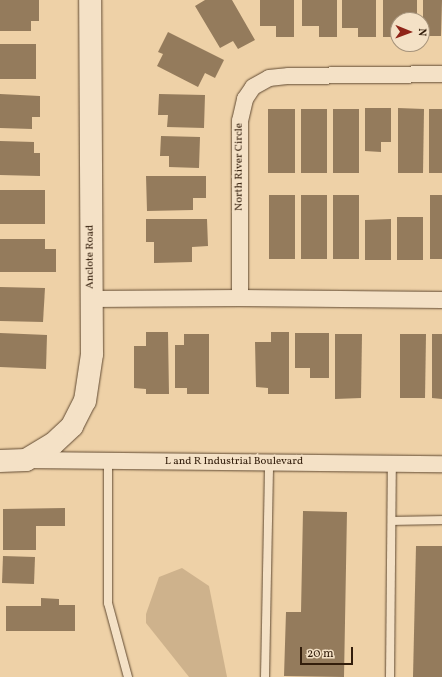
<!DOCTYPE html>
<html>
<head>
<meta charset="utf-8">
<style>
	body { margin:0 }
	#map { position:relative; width:442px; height:677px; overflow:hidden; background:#eed1a7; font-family:Vollkorn,serif }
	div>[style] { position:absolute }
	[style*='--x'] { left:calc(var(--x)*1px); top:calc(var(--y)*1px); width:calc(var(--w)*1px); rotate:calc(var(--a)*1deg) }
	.green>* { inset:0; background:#ceb28c }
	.building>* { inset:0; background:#947b5c }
	.roads { filter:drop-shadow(0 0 1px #614a32) drop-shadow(0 0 1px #614a32) }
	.lane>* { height:8px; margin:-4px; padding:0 4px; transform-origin:4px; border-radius:4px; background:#f4e1c6 }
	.street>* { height:16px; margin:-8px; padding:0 8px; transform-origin:8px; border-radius:8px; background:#f4e1c6 }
	.secondary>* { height:22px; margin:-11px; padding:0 11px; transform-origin:11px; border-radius:11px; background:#f4e1c6 }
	span { translate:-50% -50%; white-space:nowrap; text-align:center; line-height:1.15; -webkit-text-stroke:4px #f4e1c6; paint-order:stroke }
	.street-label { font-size:11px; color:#321d0b }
	.north { position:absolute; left:390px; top:12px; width:40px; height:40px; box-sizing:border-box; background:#f4e1c6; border:1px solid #a6937b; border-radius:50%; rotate:91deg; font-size:11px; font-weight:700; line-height:16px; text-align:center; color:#321d0b }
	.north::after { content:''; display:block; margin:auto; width:14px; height:18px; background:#8f2418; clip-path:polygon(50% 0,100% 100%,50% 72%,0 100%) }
	.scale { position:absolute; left:300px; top:647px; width:53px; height:18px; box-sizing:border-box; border:2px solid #321d0b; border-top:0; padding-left:5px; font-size:12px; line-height:14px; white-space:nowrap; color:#321d0b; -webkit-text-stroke:3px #f4e1c6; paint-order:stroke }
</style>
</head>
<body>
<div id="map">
	<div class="green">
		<i style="clip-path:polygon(182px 568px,209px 586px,227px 677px,189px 677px,146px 623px,146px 614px,159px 577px)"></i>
	</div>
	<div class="building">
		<i style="clip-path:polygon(0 0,39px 0,39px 21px,31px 21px,31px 31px,0 31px)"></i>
		<i style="clip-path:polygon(205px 0,232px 0,255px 40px,238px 49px,233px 41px,220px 48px,195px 6px)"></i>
		<i style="clip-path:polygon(260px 0,294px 0,294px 37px,276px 37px,276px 26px,260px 26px)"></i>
		<i style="clip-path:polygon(302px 0,337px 0,337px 37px,319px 37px,319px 26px,302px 26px)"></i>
		<i style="clip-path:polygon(342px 0,376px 0,376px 37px,358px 37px,358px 28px,342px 28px)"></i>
		<i style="clip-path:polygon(383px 0,417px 0,417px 20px,398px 20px,398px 37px,383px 37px)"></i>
		<i style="clip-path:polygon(423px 0,442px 0,441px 36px,423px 36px)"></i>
		<i style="clip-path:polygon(168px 32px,224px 60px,215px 78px,205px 73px,198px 87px,157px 66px,163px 54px,158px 52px)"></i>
		<i style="clip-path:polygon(0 44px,36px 44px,36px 79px,0 79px)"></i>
		<i style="clip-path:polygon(0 94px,40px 96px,40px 117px,32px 117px,32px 129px,0 128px)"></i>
		<i style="clip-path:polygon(159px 94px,205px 95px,204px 128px,167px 127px,168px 115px,158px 115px)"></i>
		<i style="clip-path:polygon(365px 108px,391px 108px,391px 142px,381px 142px,381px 152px,365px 151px)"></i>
		<i style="clip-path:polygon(398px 108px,424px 109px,423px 173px,398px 173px)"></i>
		<i style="clip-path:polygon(268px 109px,295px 109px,295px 173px,268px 173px)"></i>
		<i style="clip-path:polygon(301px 109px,327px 109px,327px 173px,301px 173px)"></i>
		<i style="clip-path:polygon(333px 109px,359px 109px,359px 173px,333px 173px)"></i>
		<i style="clip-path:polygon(429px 109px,442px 109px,442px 173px,429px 173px)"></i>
		<i style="clip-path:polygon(161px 136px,200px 137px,199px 168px,169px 167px,169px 156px,160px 156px)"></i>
		<i style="clip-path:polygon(0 141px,34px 142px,34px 153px,40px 153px,40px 176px,0 175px)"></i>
		<i style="clip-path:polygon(146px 176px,206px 176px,206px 198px,193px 198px,193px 210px,147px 211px)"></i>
		<i style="clip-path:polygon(0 190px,45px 190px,45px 224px,0 224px)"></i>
		<i style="clip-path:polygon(269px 195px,295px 195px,295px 259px,269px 259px)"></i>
		<i style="clip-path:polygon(301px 195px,327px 195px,327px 259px,301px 259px)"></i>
		<i style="clip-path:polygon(333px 195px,359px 195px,359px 259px,333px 259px)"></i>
		<i style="clip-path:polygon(430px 195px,442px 195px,442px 259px,430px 259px)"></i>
		<i style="clip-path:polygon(397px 217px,423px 217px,423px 260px,397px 260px)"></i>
		<i style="clip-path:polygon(146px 219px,207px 219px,208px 246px,192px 247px,192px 262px,154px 263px,154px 242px,146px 242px)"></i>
		<i style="clip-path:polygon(391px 219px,391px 260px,365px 260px,365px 220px)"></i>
		<i style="clip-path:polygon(0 239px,45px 239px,45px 249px,56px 249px,56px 272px,0 272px)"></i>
		<i style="clip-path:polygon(0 287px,45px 288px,43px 322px,0 321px)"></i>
		<i style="clip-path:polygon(146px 332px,168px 332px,169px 394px,146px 394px,146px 389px,134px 388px,134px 346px,146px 346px)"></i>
		<i style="clip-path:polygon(271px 332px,289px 332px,289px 394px,268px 394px,268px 388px,256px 387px,255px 342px,271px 342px)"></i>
		<i style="clip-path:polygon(0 333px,47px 335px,46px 369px,0 367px)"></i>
		<i style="clip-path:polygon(295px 333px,329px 333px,329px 378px,310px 378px,310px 368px,295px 368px)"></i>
		<i style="clip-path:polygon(184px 334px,209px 334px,209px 394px,187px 394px,187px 388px,175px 388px,175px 345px,184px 345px)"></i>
		<i style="clip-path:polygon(335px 334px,362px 334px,361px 398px,335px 399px)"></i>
		<i style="clip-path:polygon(400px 334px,426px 334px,425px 398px,400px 398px)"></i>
		<i style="clip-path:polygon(432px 334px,442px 334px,442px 399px,432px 398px)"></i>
		<i style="clip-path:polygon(65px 508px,65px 526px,36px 526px,36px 550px,3px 550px,3px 509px)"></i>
		<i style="clip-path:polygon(303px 511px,347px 512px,344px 677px,284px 676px,286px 612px,301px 612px)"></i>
		<i style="clip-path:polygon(416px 546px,442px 546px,442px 677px,413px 677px)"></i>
		<i style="clip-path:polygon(3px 556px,35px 557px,34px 584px,2px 583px)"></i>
		<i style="clip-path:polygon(41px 598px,59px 599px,59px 605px,75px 605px,75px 631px,6px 631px,6px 606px,41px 606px)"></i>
	</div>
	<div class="roads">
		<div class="lane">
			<i style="--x:108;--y:461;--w:142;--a:90"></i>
			<i style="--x:108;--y:603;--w:77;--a:74.9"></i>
			<i style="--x:393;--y:521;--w:49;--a:-1.2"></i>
			<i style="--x:265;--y:677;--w:215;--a:-88.9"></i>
			<i style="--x:390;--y:677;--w:214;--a:-89.5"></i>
		</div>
		<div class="street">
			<i style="--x:240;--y:298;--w:202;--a:0.6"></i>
			<i style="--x:91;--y:299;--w:149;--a:-0.4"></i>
			<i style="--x:240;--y:298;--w:177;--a:-90"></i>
			<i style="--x:240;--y:121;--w:23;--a:-77"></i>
			<i style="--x:245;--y:99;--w:14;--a:-56"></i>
			<i style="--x:253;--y:87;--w:18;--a:-29"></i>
			<i style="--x:269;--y:78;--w:20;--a:-6"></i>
			<i style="--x:289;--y:76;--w:153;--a:-0.7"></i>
			<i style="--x:26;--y:460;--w:416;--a:0.6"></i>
		</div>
		<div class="secondary">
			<i style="--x:0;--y:461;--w:26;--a:-2"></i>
			<i style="--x:26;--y:460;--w:31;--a:-31"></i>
			<i style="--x:53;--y:444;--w:26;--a:-43"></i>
			<i style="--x:72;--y:426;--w:28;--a:-63"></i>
			<i style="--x:85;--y:401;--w:48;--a:-81.5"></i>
			<i style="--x:92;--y:354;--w:354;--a:-90.3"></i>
		</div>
	</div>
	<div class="street-label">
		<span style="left:240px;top:167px;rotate:-90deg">North River Circle</span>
		<span style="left:91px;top:257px;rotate:-90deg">Anclote Road</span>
		<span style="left:234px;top:462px">L and R Industrial Boulevard</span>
	</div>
	<div class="north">N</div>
	<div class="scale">20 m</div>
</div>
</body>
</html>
